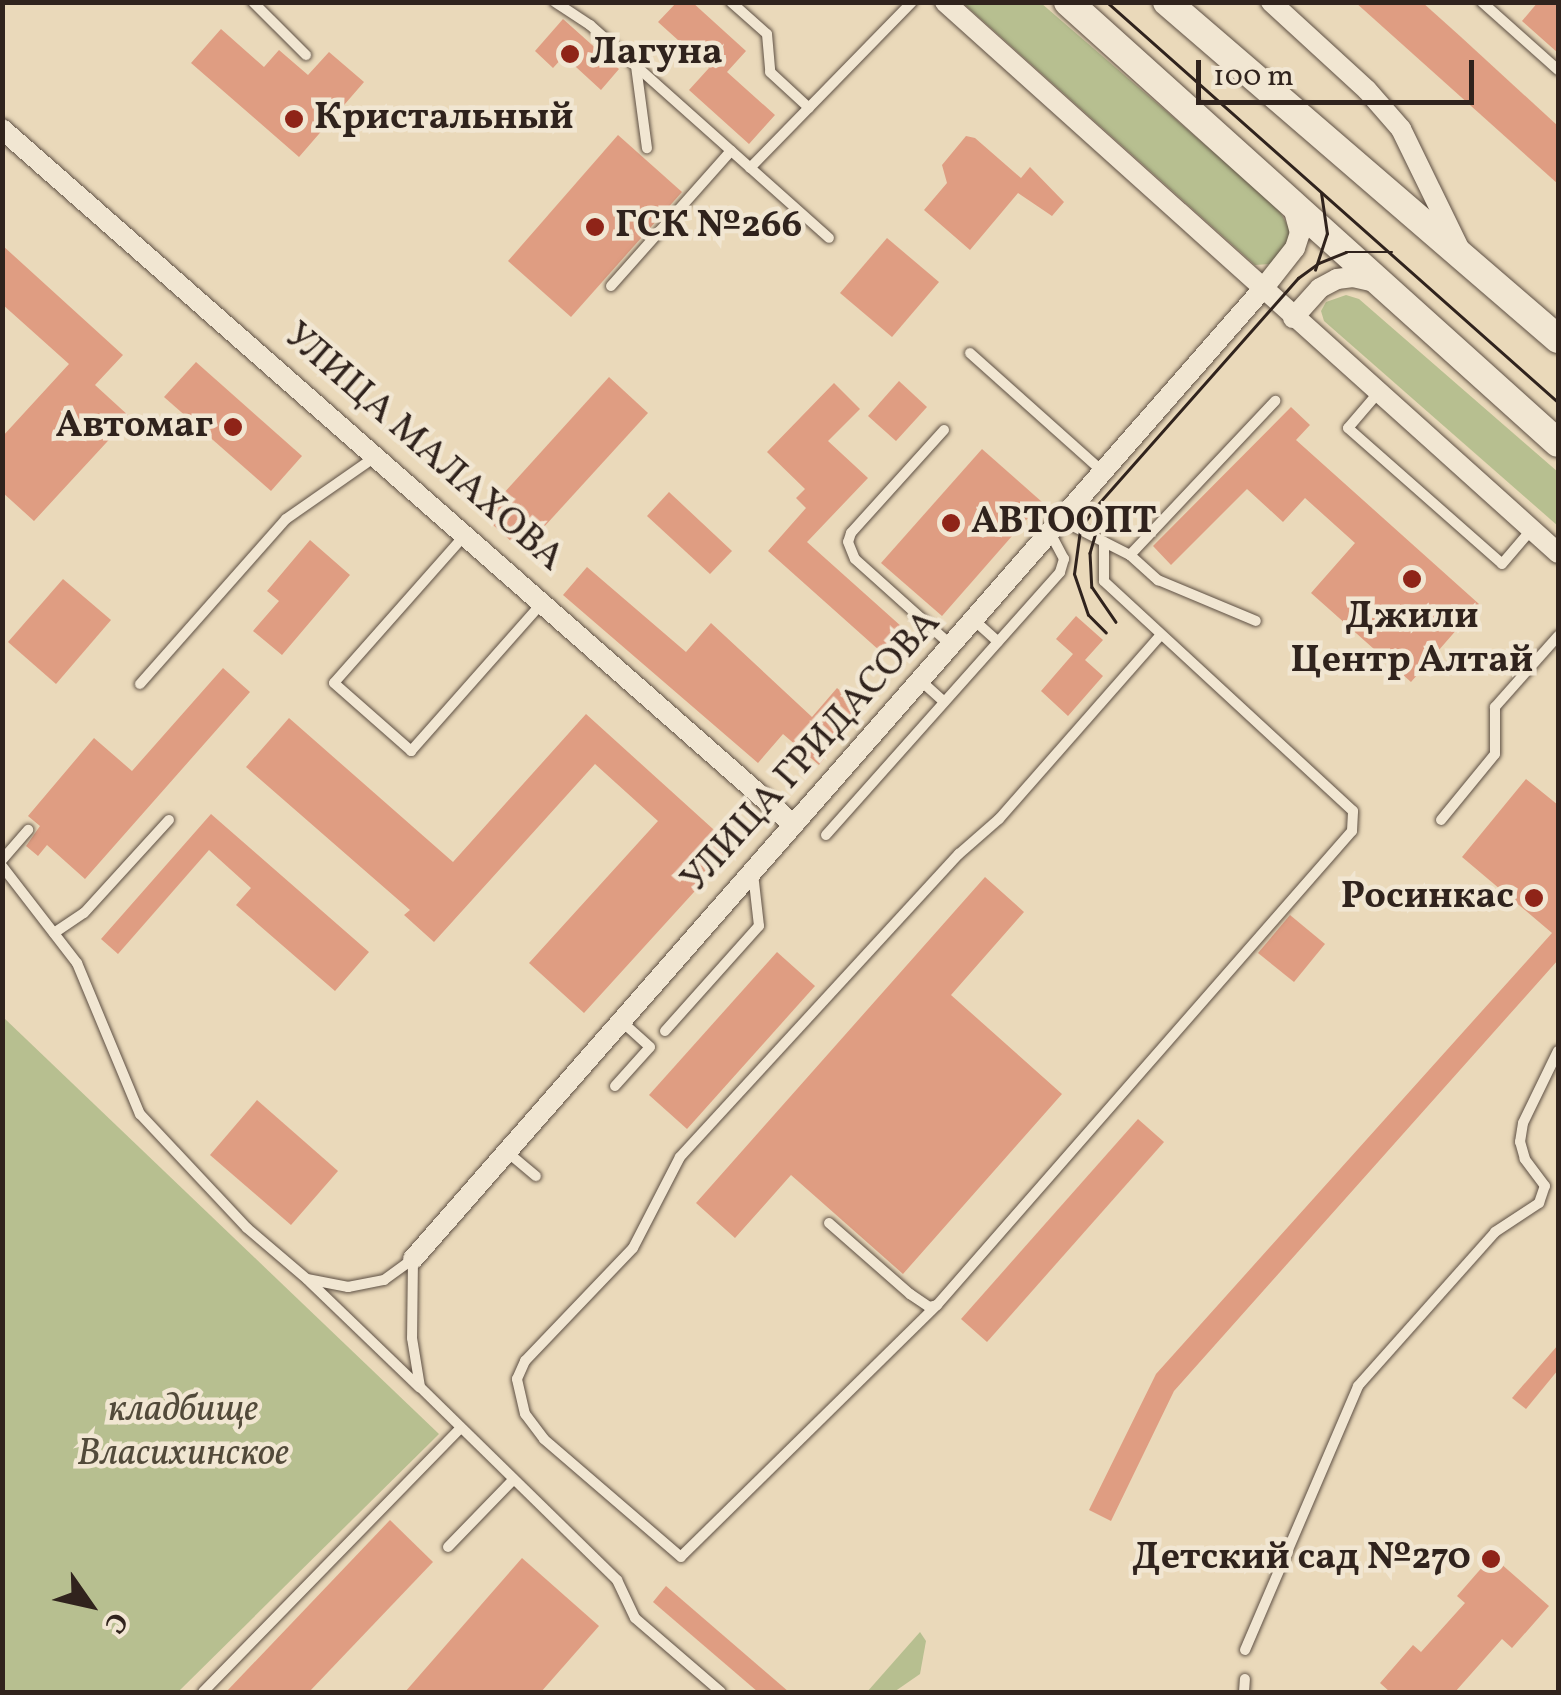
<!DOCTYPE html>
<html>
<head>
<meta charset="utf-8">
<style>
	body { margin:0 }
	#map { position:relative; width:1561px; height:1695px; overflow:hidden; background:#ead9ba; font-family:Vollkorn,serif }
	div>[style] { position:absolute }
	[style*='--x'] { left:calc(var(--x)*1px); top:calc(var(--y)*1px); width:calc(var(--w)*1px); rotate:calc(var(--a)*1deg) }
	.green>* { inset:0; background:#b7bf90 }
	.building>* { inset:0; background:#df9d82 }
	.roads { filter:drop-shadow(0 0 2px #5e5044) drop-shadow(0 0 2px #5e5044) }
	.lane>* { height:10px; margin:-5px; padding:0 5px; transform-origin:5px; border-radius:5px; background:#f1e6d2 }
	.street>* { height:20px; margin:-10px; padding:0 10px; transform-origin:10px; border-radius:10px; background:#f1e6d2 }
	.secondary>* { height:28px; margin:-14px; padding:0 14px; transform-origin:14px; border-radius:14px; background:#f1e6d2 }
	.tram>* { height:2.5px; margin:-1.25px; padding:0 1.25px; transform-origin:1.25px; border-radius:1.25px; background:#30231d }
	.dots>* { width:28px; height:28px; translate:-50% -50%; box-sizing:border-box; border:5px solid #f1e6d2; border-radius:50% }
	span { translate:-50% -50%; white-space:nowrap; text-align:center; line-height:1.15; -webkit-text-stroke:9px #f1e6d2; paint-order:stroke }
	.poi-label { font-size:38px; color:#30231d; font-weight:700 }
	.left { translate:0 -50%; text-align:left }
	.right { translate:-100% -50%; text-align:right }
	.street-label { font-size:38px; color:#30231d }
	.park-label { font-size:38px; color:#524a3a; font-style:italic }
	.frame { position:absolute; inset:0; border:5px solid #30231d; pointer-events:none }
	.north { position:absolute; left:40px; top:1555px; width:100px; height:100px; -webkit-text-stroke:8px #f1e6d2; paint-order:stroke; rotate:124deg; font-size:28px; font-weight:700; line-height:40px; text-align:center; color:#30231d }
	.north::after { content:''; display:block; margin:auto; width:35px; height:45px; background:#30231d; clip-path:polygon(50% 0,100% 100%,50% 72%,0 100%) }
	.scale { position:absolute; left:1196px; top:60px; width:278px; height:45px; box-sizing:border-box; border:5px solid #30231d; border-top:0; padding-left:12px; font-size:30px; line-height:35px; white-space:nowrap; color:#30231d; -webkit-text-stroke:8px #f1e6d2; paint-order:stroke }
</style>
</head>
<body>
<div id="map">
	<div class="green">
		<i style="clip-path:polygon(963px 3px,1041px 3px,1278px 208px,1290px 230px,1289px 242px,1270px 264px,1255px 265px)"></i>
		<i style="clip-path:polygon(1346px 295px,1359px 299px,1558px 472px,1558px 526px,1324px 321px,1321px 311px,1326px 302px)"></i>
		<i style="clip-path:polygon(3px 1017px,439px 1434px,178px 1692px,3px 1692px)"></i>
		<i style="clip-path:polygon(920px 1632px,926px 1641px,920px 1674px,894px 1692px,867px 1692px)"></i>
	</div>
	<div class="building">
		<i style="clip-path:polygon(677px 2px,692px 2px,746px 51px,727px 72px,775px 115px,749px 144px,689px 90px,709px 68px,658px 22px)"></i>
		<i style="clip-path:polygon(1355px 2px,1422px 2px,1461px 37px,1558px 126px,1558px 184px)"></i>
		<i style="clip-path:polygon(1538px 2px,1558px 2px,1558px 53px,1522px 21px)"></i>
		<i style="clip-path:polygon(563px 19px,619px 69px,601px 90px,564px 56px,553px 68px,535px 51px)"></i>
		<i style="clip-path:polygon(221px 29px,264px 67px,279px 50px,308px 75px,329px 52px,364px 82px,299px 157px,191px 63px)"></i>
		<i style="clip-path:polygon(618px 135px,682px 192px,571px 317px,508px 261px)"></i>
		<i style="clip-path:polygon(966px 136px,975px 138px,1021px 178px,1030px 167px,1064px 202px,1052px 216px,1018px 193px,970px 250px,924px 210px,947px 183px,942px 165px)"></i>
		<i style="clip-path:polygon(887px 238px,939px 282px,892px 337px,840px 293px)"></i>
		<i style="clip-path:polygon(2px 245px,123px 355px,95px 385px,130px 417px,34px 521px,2px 492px,2px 437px,69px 364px,2px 304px)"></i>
		<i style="clip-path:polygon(196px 362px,302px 456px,271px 491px,164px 397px)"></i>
		<i style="clip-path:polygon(609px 377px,648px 413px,522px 551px,483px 516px)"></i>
		<i style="clip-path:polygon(899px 381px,927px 407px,896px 441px,868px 416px)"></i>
		<i style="clip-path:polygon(834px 383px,860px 409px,828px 441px,868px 478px,807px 542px,902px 627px,880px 651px,768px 551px,806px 508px,796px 498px,805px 489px,767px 452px)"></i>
		<i style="clip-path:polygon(1291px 407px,1310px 425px,1296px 440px,1479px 604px,1411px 682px,1311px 593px,1355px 543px,1305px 498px,1283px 522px,1247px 489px,1171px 565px,1153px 546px)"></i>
		<i style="clip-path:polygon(982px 449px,1042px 502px,942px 616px,881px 563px)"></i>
		<i style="clip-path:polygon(669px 492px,732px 551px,710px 574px,647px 516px)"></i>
		<i style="clip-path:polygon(310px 540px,350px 575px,282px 655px,253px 631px,279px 601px,267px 591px)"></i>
		<i style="clip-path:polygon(587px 567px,686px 652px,711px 623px,812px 717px,837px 688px,865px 712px,819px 765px,783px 734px,758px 763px,563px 595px)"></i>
		<i style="clip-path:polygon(63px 579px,111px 620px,56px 684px,8px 642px)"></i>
		<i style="clip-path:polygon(1076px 616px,1103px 640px,1085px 660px,1103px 676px,1068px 716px,1041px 691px,1073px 654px,1056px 639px)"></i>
		<i style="clip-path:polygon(223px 668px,250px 692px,85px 879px,47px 845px,38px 856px,26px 846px,40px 826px,28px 816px,94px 738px,132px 771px)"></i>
		<i style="clip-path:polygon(586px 714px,734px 848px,584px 1013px,529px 963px,658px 821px,595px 764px,434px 942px,404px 915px,410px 910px,246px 767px,289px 718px,453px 862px)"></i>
		<i style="clip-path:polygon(1526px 779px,1558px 805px,1558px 960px,1174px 1391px,1111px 1521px,1089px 1510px,1156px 1374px,1552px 933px,1462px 857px)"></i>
		<i style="clip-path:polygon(211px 814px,369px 952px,335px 991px,236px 905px,251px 888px,209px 850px,118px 954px,101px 939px)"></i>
		<i style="clip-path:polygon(985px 877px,1024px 912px,951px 995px,1062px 1094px,903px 1274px,791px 1175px,735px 1238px,696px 1203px)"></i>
		<i style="clip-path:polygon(1290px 915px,1325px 944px,1294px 982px,1258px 953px)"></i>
		<i style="clip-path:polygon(777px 952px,815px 986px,687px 1129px,649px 1095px)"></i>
		<i style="clip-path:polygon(257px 1100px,338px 1171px,291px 1225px,210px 1155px)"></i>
		<i style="clip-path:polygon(1138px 1119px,1164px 1142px,987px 1342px,961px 1319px)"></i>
		<i style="clip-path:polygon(1558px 1345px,1558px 1370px,1526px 1409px,1512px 1398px)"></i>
		<i style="clip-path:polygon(390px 1520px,433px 1562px,309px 1692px,226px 1692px)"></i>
		<i style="clip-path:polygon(1492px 1556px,1549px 1606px,1512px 1648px,1502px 1639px,1455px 1692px,1390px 1692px,1380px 1683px,1413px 1645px,1421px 1652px,1465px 1603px,1457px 1596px)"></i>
		<i style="clip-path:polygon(522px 1558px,599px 1626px,541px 1692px,405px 1692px)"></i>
		<i style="clip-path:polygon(666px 1586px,789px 1692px,758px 1692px,653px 1602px)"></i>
	</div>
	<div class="roads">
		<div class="lane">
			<i style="--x:253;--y:2;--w:75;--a:45"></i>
			<i style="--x:555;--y:2;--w:42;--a:33.3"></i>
			<i style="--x:590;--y:25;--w:320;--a:41.7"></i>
			<i style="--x:731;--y:2;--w:48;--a:41.6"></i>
			<i style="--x:767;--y:34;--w:38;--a:85"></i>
			<i style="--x:770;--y:72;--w:53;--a:42.7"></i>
			<i style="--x:1482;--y:2;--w:102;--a:41.8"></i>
			<i style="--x:636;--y:66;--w:83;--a:82.4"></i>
			<i style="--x:750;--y:168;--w:232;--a:-45.7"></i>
			<i style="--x:611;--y:286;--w:181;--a:-48.4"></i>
			<i style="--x:970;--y:353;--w:180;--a:41.8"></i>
			<i style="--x:1378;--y:393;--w:46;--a:130.6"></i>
			<i style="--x:1348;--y:428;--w:205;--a:41.4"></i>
			<i style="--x:1502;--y:564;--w:45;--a:-49.5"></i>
			<i style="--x:944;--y:430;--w:139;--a:132.1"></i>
			<i style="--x:851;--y:533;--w:9;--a:108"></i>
			<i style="--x:848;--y:542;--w:18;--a:68"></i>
			<i style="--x:855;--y:559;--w:130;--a:41.9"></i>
			<i style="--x:1063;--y:521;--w:75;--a:26.9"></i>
			<i style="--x:1130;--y:555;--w:212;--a:-46.7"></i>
			<i style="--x:464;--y:536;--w:196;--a:131.5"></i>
			<i style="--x:334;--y:683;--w:103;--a:41.4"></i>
			<i style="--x:411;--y:751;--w:198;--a:-48.5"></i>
			<i style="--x:1130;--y:555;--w:38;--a:42"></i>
			<i style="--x:1158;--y:580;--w:106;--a:22.7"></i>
			<i style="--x:975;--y:621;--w:31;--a:42"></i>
			<i style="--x:921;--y:681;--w:31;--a:42"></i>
			<i style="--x:140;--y:684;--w:220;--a:-48.5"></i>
			<i style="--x:286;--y:519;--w:108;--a:-34.9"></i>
			<i style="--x:1441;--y:820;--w:85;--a:-50.7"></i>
			<i style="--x:1495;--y:754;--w:47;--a:-90"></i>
			<i style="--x:1495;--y:707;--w:95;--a:-48.4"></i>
			<i style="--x:826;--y:835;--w:352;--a:-48.3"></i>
			<i style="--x:1060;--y:572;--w:14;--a:-73"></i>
			<i style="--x:1064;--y:559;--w:27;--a:-118"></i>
			<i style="--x:2;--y:860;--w:40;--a:-49"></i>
			<i style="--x:2;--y:866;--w:123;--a:52.3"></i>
			<i style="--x:77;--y:963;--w:164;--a:67.4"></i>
			<i style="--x:140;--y:1114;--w:156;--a:46.8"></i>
			<i style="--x:247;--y:1228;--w:79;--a:40.4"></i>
			<i style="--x:307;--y:1279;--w:42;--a:11"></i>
			<i style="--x:348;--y:1287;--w:37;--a:-11"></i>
			<i style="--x:384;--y:1280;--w:36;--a:-36"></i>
			<i style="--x:54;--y:933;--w:36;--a:-34"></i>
			<i style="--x:84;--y:913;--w:126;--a:-47.6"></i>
			<i style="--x:665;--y:1031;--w:141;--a:-48.2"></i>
			<i style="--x:759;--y:926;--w:53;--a:-96.5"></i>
			<i style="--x:615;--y:1086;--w:52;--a:-48.1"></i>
			<i style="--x:650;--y:1047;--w:39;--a:-138"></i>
			<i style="--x:506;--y:1151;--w:39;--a:40"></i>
			<i style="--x:829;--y:1223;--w:108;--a:41.2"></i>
			<i style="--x:910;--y:1294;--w:23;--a:34"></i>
			<i style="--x:929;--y:1307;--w:8;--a:-14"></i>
			<i style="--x:937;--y:1305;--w:630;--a:-48.8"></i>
			<i style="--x:1352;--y:831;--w:20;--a:-87"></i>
			<i style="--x:1353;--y:811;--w:339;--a:-137.3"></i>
			<i style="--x:1104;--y:581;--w:39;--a:-90"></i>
			<i style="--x:413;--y:1259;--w:79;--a:90.7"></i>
			<i style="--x:412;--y:1338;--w:50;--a:80.7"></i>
			<i style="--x:420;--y:1387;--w:276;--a:44.4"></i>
			<i style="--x:617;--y:1580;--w:42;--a:64.7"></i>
			<i style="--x:635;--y:1618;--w:113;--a:40.7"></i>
			<i style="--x:309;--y:1281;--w:153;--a:43.9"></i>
			<i style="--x:937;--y:1305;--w:359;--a:135.5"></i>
			<i style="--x:681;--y:1557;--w:181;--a:-139.3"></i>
			<i style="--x:544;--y:1439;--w:31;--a:-127"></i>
			<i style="--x:525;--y:1414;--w:36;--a:-103"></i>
			<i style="--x:517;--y:1379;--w:20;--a:-66"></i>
			<i style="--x:525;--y:1361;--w:156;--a:-46.3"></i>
			<i style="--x:633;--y:1248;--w:102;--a:-62.7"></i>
			<i style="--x:680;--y:1157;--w:412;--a:-47.4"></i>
			<i style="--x:959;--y:854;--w:53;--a:-41.2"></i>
			<i style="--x:999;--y:819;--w:244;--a:-48.7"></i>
			<i style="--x:448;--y:1547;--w:93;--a:-45.9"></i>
			<i style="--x:1245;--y:1650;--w:287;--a:-66.8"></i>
			<i style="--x:1358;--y:1386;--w:206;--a:-48.3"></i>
			<i style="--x:1495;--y:1232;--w:53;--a:-33.4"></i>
			<i style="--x:1539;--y:1203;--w:18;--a:-71"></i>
			<i style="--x:1545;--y:1186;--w:34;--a:-127"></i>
			<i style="--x:1525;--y:1159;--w:18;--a:-106"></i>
			<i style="--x:1520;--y:1142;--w:19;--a:-81"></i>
			<i style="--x:1523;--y:1123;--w:80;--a:-64.1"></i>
			<i style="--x:203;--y:1692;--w:368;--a:-45.7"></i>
			<i style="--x:1244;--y:1692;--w:13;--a:-86"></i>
		</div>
		<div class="street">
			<i style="--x:945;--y:2;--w:824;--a:41.95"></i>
			<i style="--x:1271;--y:2;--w:130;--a:42.5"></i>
			<i style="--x:1367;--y:90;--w:52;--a:48.9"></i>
			<i style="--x:1401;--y:129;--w:135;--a:64"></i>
			<i style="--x:2;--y:129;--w:1054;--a:41.31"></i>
			<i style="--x:1293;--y:318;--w:40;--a:-48"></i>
			<i style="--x:1320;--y:288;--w:19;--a:-28"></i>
			<i style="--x:1337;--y:279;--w:16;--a:-7"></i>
			<i style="--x:1353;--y:277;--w:26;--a:13"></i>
			<i style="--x:413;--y:1259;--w:1288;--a:-48.78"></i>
			<i style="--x:1262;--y:290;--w:53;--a:-51.8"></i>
			<i style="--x:1295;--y:248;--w:16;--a:-72"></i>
			<i style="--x:1300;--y:233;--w:27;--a:-105"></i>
		</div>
		<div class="secondary">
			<i style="--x:1068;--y:2;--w:659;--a:41.99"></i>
			<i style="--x:1167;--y:2;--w:516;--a:40.76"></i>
		</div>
	</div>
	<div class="tram">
		<i style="--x:1107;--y:2;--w:603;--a:41.57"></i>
		<i style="--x:1315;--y:270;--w:38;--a:-72"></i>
		<i style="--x:1327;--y:234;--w:41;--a:-98.3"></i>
		<i style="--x:1097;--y:529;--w:25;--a:106"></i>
		<i style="--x:1090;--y:553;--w:34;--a:87"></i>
		<i style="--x:1092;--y:587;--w:42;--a:55.6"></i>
		<i style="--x:1106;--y:633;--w:25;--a:-135"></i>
		<i style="--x:1088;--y:615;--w:43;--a:-108.9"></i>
		<i style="--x:1074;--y:574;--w:44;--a:-82.2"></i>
		<i style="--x:1080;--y:530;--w:22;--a:-58"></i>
		<i style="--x:1092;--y:511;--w:311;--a:-48.5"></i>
		<i style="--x:1298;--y:278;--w:26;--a:-36"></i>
		<i style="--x:1319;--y:263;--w:29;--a:-22"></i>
		<i style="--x:1346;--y:252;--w:46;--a:0"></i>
	</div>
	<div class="dots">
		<i style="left:570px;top:54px;background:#8f2418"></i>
		<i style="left:294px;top:119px;background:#8f2418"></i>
		<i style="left:595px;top:227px;background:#8f2418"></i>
		<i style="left:233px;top:427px;background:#8f2418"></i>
		<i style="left:951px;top:523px;background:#8f2418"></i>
		<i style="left:1412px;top:579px;background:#8f2418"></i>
		<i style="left:1534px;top:898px;background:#8f2418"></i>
		<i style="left:1491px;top:1559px;background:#8f2418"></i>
	</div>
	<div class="poi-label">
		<span class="left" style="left:590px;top:54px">Лагуна</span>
		<span class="left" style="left:314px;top:119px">Кристальный</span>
		<span class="left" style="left:615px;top:227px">ГСК №266</span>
		<span class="right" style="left:213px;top:427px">Автомаг</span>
		<span class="left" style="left:971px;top:523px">АВТООПТ</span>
		<span style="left:1412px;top:640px">Джили<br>Центр Алтай</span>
		<span class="right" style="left:1514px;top:898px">Росинкас</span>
		<span class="right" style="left:1471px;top:1559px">Детский сад №270</span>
	</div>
	<div class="street-label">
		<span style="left:423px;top:448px;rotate:41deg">УЛИЦА МАЛАХОВА</span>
		<span style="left:812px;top:752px;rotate:-48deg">УЛИЦА ГРИДАСОВА</span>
	</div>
	<div class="park-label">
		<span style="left:183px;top:1433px">кладбище<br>Власихинское</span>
	</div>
	<div class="frame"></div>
	<div class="north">С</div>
	<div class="scale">100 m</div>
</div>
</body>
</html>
